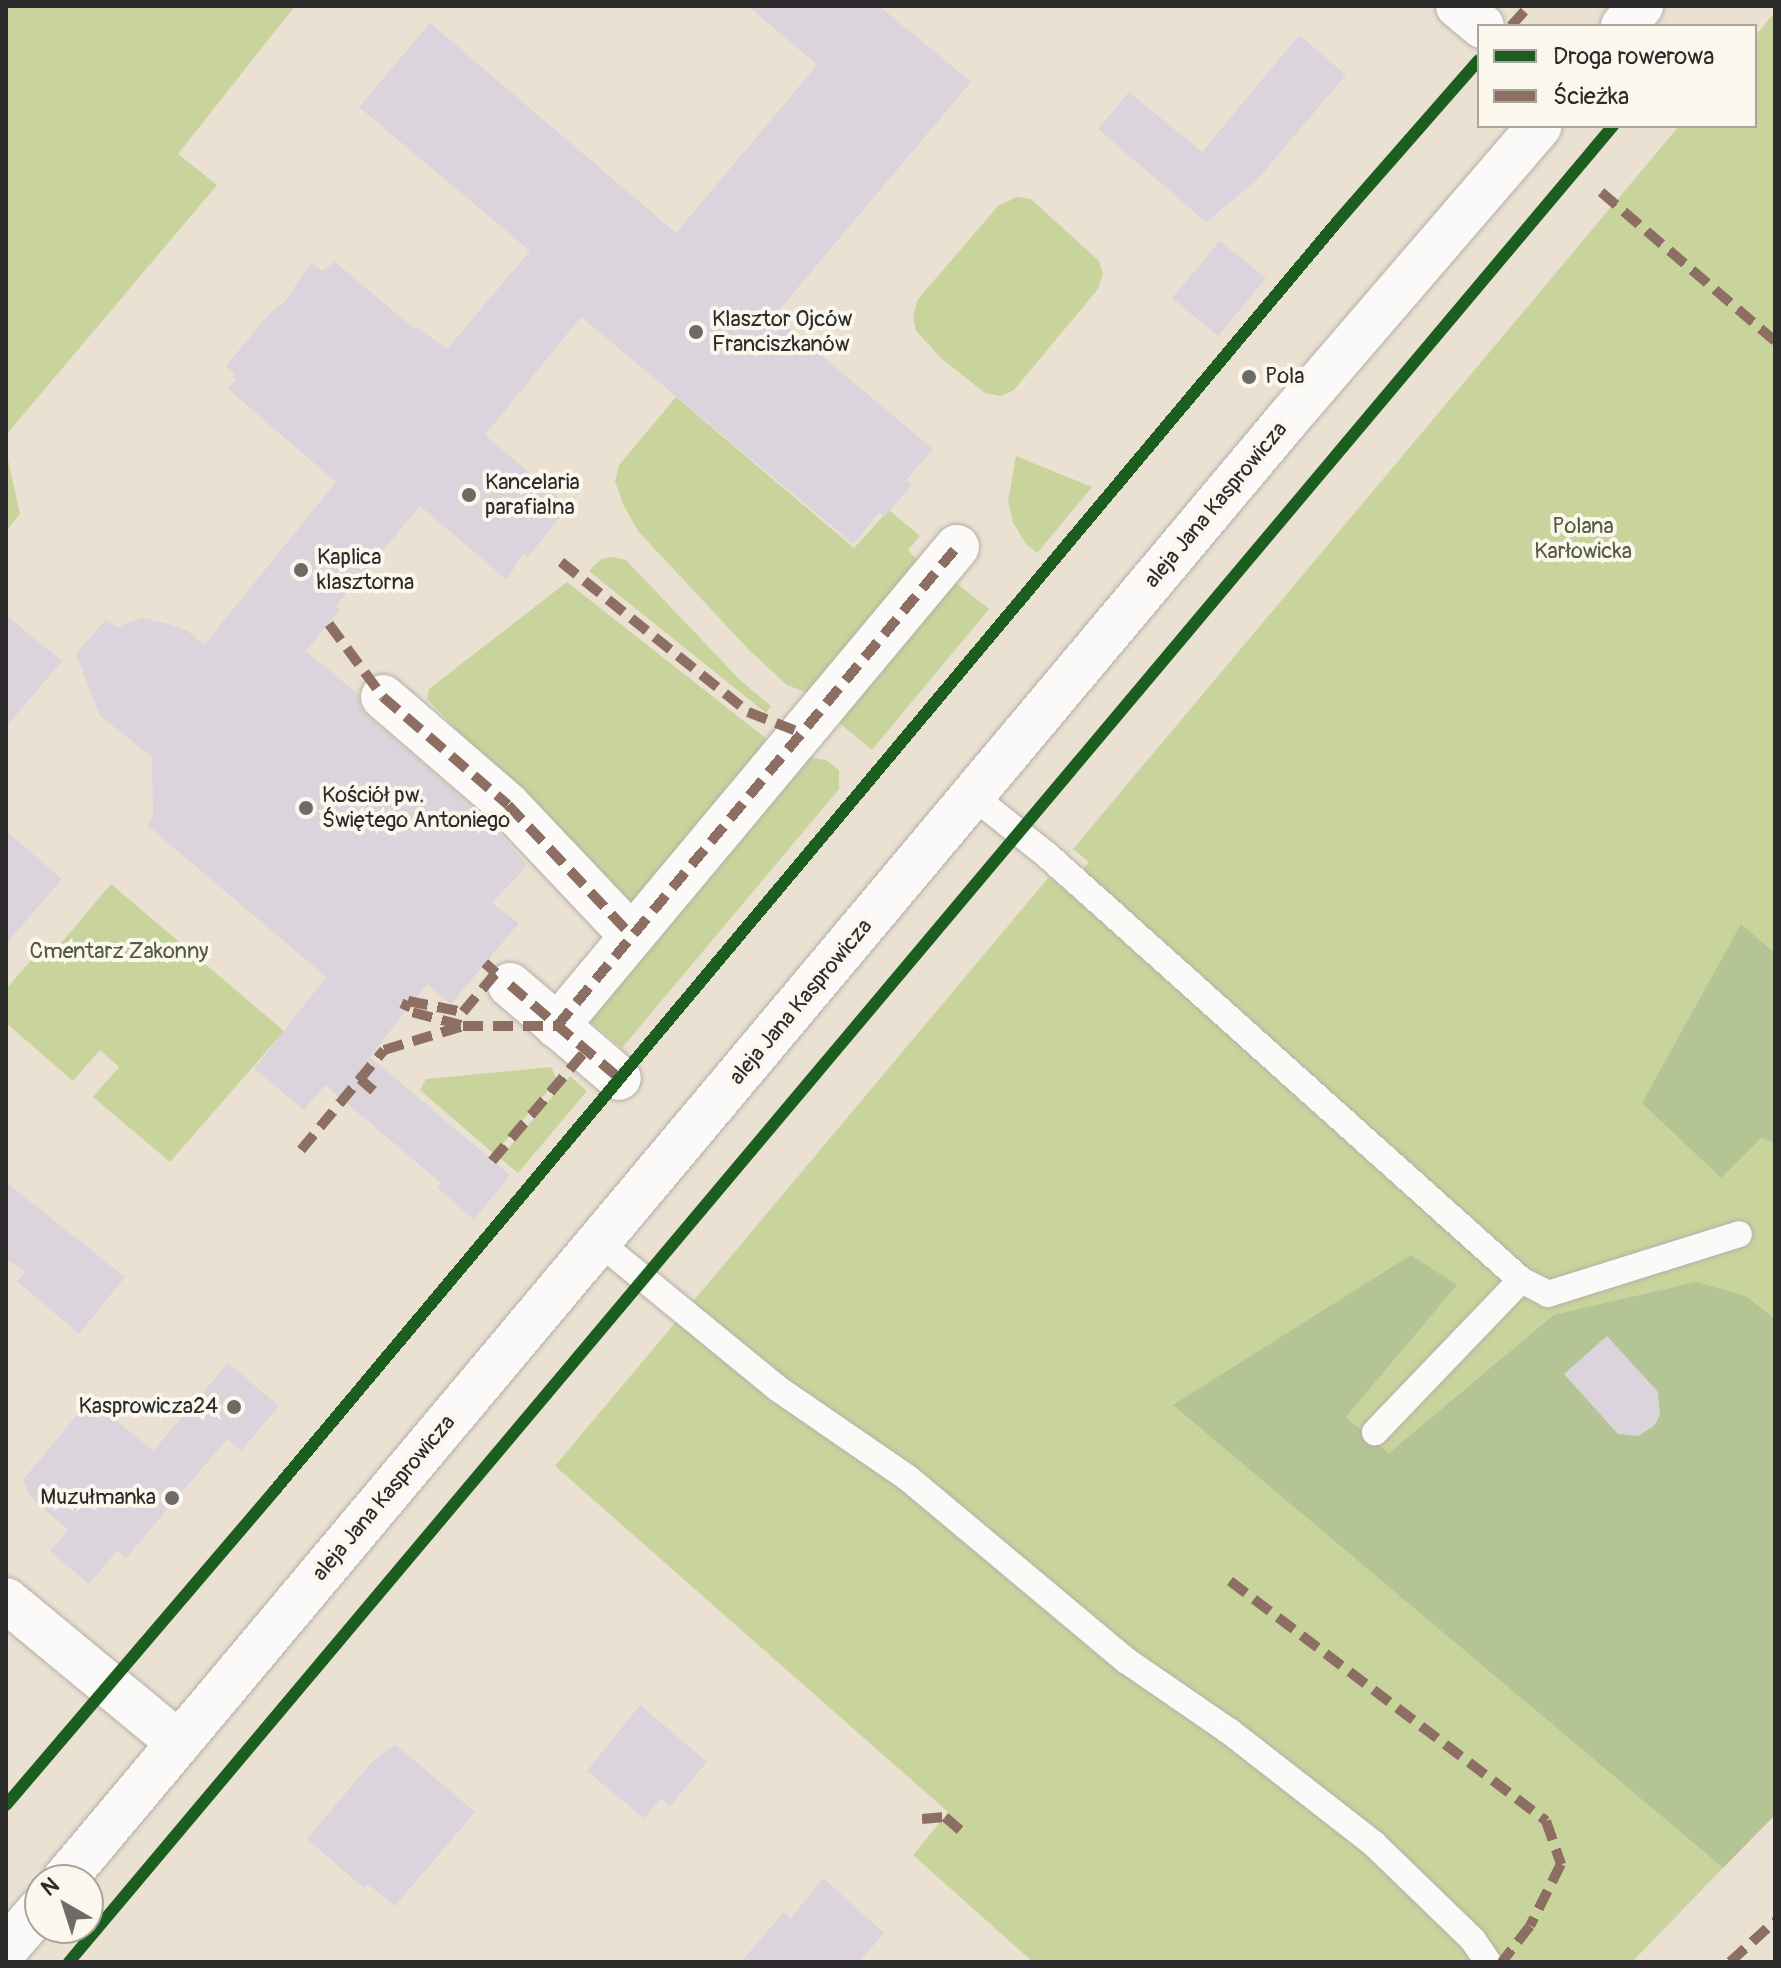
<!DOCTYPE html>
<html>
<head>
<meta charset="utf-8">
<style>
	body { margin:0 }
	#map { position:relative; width:1781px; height:1968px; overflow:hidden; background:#eae1d3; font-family:Pangolin,sans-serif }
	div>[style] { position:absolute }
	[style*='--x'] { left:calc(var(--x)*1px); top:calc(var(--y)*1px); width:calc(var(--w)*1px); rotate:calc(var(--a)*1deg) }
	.green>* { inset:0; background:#c9d49c }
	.forest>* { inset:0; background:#b5c495 }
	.building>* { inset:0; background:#dcd4dc }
	.roads { filter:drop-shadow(0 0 2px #b5afa6) drop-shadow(0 0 2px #b5afa6) }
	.lane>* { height:26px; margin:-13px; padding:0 13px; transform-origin:13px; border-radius:13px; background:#fcfaf8 }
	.street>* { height:44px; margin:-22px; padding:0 22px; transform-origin:22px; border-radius:22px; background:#fcfaf8 }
	.secondary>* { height:44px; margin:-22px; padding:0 22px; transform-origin:22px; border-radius:22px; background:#fcfaf8 }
	.quiet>* { height:10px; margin-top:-5px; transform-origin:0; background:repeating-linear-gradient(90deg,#8d6e63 0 20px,transparent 0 30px) }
	.cycleway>* { height:12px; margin:-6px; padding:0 6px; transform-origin:6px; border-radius:6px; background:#1b5e20 }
	.dots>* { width:22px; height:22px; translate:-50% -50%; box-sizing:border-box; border:4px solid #fbf7ec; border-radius:50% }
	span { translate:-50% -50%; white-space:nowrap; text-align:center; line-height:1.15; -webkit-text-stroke:8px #fbf7ec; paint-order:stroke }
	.poi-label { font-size:22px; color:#2b2b2b }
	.left { translate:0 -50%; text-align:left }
	.right { translate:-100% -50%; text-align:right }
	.street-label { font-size:22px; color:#2b2b2b }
	.park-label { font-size:22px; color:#525a3f }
	.frame { position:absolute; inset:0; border:8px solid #2b2b2b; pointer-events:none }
	.legend { position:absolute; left:1477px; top:24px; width:280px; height:104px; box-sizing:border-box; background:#fbf7ec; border:2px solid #a8a59f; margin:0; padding:10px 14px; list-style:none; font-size:24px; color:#2b2b2b }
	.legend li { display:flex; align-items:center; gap:16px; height:40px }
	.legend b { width:40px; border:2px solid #a8a59f }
	.north { position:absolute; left:24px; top:1864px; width:80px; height:80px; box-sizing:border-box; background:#fbf7ec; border:2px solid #a8a59f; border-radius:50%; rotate:321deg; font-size:22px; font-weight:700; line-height:32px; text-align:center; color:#2b2b2b }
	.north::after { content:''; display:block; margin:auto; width:28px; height:36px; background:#6e6b66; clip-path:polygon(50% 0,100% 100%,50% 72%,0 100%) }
</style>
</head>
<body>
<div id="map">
	<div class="green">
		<i style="clip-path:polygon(6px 6px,295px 6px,178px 154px,217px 185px,6px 435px)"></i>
		<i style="clip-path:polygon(1775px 12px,1775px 953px,1741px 925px,1762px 1138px,1775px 1143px,1775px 1319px,1746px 1296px,1553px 1315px,1389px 1453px,1346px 1417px,1456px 1285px,1174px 1405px,1723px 1868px,1632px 1962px,1033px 1962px,913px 1855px,948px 1812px,555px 1466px,1049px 877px,1065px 890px,1074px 880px,1089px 862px,1073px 849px,1679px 126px,1755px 126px,1755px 36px)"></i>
		<i style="clip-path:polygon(1017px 197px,1031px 199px,1099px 261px,1103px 274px,1098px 289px,1014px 390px,1001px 396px,985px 393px,942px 359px,916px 331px,913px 316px,918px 299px,998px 206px)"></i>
		<i style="clip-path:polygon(676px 397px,854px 548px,889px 510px,920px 536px,908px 550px,923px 566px,815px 689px,805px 692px,787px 685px,749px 650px,638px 531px,623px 504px,615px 481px,619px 465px)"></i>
		<i style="clip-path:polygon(6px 451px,20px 514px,6px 531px)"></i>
		<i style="clip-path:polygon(1016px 456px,1092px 487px,1037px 553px,1026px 544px,1013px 523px,1008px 501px)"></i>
		<i style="clip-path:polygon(613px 557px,626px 560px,740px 680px,771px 706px,766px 713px,589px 571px,601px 559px)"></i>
		<i style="clip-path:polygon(950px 578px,989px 609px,872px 750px,831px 716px)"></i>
		<i style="clip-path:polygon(567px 582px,772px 743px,630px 908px,427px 699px,429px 689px)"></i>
		<i style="clip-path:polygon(806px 757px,826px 760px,839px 770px,839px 789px,622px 1048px,585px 1017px)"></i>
		<i style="clip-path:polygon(111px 884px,284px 1031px,170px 1162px,93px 1097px,119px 1067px,100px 1050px,73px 1081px,6px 1023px,6px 989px,42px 948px,51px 955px)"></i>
		<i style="clip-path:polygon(551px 1067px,557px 1080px,494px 1154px,420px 1090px,426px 1079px)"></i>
		<i style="clip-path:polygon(570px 1076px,587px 1091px,518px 1173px,500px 1158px)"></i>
	</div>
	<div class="forest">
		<i style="clip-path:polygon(1741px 924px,1775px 953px,1775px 1143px,1761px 1138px,1721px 1178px,1642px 1103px)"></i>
		<i style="clip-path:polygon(1411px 1255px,1457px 1285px,1346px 1417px,1389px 1453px,1553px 1315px,1696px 1282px,1746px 1296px,1775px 1319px,1775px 1815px,1723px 1868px,1173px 1405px)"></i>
	</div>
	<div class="building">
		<i style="clip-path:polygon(748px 6px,879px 6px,971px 82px,774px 316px,933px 449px,906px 480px,912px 485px,884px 517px,879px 513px,853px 544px,581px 317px,485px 435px,569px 506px,528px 557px,523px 553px,507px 580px,420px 506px,336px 606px,340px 610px,306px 651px,358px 694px,360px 706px,367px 716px,491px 823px,527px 866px,492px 903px,519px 923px,451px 1004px,427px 984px,370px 1057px,510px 1175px,474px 1220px,437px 1187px,441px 1183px,325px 1085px,304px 1110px,254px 1069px,326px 977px,147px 825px,153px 817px,152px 757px,100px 716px,76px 654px,106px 619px,117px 627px,142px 618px,165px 623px,188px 631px,204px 645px,336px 482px,228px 389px,236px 380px,232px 377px,235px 373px,226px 366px,269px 314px,285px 301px,311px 263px,322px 271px,335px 262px,415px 329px,417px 327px,447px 349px,530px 251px,359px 107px,430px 23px,676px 233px,817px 65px)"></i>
		<i style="clip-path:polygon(1299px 35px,1346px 75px,1255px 182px,1206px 222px,1098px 129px,1129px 92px,1202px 152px)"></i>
		<i style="clip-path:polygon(1220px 241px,1266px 278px,1218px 336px,1172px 298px)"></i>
		<i style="clip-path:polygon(6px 615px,62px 661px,6px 727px)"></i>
		<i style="clip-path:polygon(6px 831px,62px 879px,6px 944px)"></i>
		<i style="clip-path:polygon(6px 1182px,125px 1277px,79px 1334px,17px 1281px,25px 1272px,6px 1259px)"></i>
		<i style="clip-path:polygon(1607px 1336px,1658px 1392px,1660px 1415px,1654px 1426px,1638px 1436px,1618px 1434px,1564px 1374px)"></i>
		<i style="clip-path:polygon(228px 1363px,279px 1406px,241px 1451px,227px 1439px,126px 1558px,117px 1551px,89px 1584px,50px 1551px,68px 1530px,30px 1496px,23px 1480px,90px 1399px,153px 1451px)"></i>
		<i style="clip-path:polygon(640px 1705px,707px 1762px,670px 1806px,661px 1799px,644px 1818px,587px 1771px)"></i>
		<i style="clip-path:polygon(395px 1744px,475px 1812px,395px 1906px,368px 1884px,364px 1888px,307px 1839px,371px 1763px)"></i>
		<i style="clip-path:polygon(823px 1878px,884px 1933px,859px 1962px,741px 1962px,784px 1912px,791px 1918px)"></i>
	</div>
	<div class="roads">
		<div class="lane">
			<i style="--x:973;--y:796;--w:95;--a:38.6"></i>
			<i style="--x:1047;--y:855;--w:637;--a:41.88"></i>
			<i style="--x:1521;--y:1280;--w:211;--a:133.8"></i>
			<i style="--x:600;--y:1243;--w:229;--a:39.3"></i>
			<i style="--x:777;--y:1388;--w:159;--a:34.5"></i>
			<i style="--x:908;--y:1478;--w:285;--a:39.9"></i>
			<i style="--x:1127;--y:1661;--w:124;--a:34.5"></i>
			<i style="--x:1229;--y:1731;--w:184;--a:37.9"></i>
			<i style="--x:1374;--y:1844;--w:138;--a:44.1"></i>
			<i style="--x:1473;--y:1940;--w:27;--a:56"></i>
			<i style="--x:1521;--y:1280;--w:30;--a:27"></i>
			<i style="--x:1548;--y:1294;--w:200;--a:-17.4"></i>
		</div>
		<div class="street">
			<i style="--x:1458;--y:6;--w:31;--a:40"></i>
			<i style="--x:383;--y:697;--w:165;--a:40.8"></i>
			<i style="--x:508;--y:805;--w:180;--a:46.6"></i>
			<i style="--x:510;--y:985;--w:143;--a:40.5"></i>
			<i style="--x:557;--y:1026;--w:624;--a:-50.14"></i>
			<i style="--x:6;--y:1600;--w:224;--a:39.6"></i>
		</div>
		<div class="secondary">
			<i style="--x:1623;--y:26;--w:27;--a:-48"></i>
			<i style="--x:64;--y:1880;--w:1903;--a:-50.05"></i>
			<i style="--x:1286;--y:421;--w:389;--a:-49.3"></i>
			<i style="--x:6;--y:1949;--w:52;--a:-49.6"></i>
		</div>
	</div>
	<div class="quiet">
		<i style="--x:1511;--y:26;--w:27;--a:-48"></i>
		<i style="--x:1601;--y:192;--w:229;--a:40.6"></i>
		<i style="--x:561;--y:562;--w:240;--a:38.7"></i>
		<i style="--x:748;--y:712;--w:55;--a:21.4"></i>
		<i style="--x:329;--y:624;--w:91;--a:53.5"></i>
		<i style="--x:383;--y:697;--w:165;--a:40.8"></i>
		<i style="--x:508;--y:805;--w:180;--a:46.6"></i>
		<i style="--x:510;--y:985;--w:143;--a:40.5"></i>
		<i style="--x:461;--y:1025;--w:59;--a:-165.3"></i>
		<i style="--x:404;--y:1010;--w:10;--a:-66"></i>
		<i style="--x:408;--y:1001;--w:56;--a:11.3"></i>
		<i style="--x:463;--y:1012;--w:51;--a:-49.8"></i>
		<i style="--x:496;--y:973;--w:15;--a:-138"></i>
		<i style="--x:360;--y:1079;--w:18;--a:41"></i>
		<i style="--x:301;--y:1150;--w:130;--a:-50.3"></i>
		<i style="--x:384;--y:1050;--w:83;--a:-16.9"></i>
		<i style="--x:463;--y:1026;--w:94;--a:0"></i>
		<i style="--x:557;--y:1026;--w:624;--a:-50.14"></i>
		<i style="--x:492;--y:1161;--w:145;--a:-49.7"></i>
		<i style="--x:1230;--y:1581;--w:397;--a:37.2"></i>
		<i style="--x:1546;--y:1821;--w:46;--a:70.8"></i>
		<i style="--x:1561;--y:1864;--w:69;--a:116.6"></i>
		<i style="--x:1530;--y:1926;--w:46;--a:127.9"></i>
		<i style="--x:922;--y:1819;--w:23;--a:-5"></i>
		<i style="--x:945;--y:1817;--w:20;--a:41"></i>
		<i style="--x:1730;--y:1962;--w:61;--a:-42.3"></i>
	</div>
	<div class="cycleway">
		<i style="--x:6;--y:1805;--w:414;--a:-49.5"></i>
		<i style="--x:275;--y:1490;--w:1654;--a:-50.05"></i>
		<i style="--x:1337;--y:222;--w:215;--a:-48.8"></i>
		<i style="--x:69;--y:1962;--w:2399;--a:-49.94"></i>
	</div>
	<div class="dots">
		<i style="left:696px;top:332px;background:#6e6b66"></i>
		<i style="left:1249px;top:377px;background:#6e6b66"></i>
		<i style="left:469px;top:495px;background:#6e6b66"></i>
		<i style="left:301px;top:570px;background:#6e6b66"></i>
		<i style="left:306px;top:808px;background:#6e6b66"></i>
		<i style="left:234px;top:1407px;background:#6e6b66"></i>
		<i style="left:172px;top:1498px;background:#6e6b66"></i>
	</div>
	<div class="poi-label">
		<span class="left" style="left:712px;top:332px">Klasztor Ojców<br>Franciszkanów</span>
		<span class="left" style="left:1265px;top:377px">Pola</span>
		<span class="left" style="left:485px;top:495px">Kancelaria<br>parafialna</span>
		<span class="left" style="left:317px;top:570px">Kaplica<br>klasztorna</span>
		<span class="left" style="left:322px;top:808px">Kościół pw.<br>Świętego Antoniego</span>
		<span class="right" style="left:218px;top:1407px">Kasprowicza24</span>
		<span class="right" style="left:156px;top:1498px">Muzułmanka</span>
	</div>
	<div class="street-label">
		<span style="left:1216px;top:505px;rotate:-50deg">aleja Jana Kasprowicza</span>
		<span style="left:801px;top:1002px;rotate:-50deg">aleja Jana Kasprowicza</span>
		<span style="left:384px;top:1498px;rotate:-50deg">aleja Jana Kasprowicza</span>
	</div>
	<div class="park-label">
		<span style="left:1583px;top:539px">Polana<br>Karłowicka</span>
		<span style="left:119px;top:952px">Cmentarz Zakonny</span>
	</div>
	<div class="frame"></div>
	<ul class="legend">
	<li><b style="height:10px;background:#1b5e20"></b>Droga rowerowa</li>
	<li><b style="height:10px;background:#8d6e63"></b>Ścieżka</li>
	</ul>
	<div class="north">N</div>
</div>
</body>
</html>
